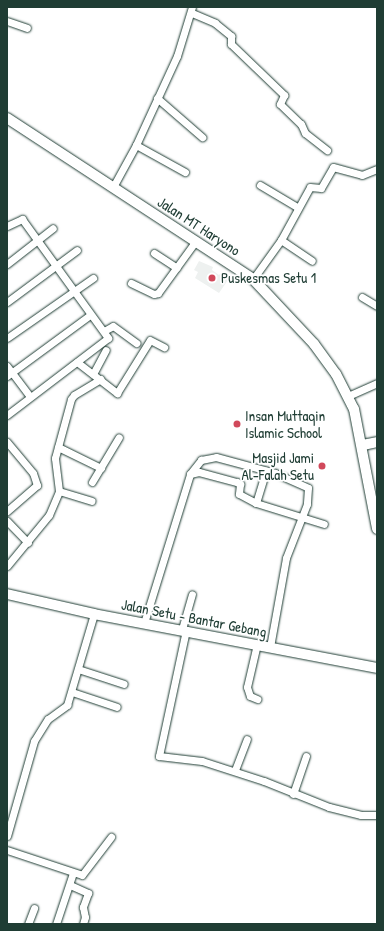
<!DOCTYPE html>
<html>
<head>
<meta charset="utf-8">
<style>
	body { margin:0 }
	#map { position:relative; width:384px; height:931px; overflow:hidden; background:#fff; font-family:"Patrick Hand",sans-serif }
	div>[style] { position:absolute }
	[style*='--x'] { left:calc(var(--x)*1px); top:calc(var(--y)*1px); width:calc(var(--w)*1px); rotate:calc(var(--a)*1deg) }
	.built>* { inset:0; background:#eef1f0 }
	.roads { filter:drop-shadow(0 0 1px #1f3d34) drop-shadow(0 0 1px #1f3d34) }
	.street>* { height:7px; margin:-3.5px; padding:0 3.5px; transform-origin:3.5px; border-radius:3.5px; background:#fff }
	.secondary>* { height:10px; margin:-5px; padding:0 5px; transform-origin:5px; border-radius:5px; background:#fff }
	.dots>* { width:11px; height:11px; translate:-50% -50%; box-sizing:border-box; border:2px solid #fff; border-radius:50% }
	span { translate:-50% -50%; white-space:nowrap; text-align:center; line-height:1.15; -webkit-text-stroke:3.5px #fff; paint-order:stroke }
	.street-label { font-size:15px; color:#1f3d34 }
	.poi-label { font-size:15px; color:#1f3d34 }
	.left { translate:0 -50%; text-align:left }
	.right { translate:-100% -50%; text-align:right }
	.frame { position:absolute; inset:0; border:8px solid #1f3d34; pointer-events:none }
</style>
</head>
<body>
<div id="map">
	<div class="built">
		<i style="clip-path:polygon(199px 261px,213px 267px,212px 270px,219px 275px,221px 273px,230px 277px,219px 293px,195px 278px,198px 272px,194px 270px)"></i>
	</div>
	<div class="roads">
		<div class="street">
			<i style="--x:192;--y:13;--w:25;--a:23"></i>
			<i style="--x:215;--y:23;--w:21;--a:39"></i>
			<i style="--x:231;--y:36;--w:8;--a:90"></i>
			<i style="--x:231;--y:44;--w:74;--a:43.9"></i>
			<i style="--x:284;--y:95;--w:10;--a:114"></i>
			<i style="--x:280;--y:104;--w:29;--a:44"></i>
			<i style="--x:301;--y:124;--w:10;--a:66"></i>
			<i style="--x:305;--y:133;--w:28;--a:38"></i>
			<i style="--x:7;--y:21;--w:21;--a:19"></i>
			<i style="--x:157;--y:98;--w:60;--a:40.9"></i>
			<i style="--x:136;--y:145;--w:56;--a:28.9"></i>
			<i style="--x:260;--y:185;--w:43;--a:30.7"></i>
			<i style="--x:113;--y:187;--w:48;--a:-61.3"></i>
			<i style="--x:136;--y:145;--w:98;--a:-65.3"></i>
			<i style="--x:177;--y:56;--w:51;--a:-73"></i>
			<i style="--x:7;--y:226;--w:17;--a:-25"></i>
			<i style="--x:22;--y:219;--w:147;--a:54.1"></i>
			<i style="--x:108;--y:338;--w:127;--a:142.7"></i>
			<i style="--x:281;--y:240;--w:37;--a:34"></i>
			<i style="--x:154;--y:253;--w:27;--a:33"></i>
			<i style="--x:7;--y:264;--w:58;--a:-38"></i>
			<i style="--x:253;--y:279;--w:48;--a:-54.3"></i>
			<i style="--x:281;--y:240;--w:60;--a:-61.3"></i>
			<i style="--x:310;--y:187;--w:11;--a:5"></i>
			<i style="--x:321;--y:188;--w:24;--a:-60"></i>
			<i style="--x:333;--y:167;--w:30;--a:15"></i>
			<i style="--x:362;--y:175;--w:16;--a:-22"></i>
			<i style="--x:131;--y:283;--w:25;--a:26"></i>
			<i style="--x:154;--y:294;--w:4;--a:-14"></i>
			<i style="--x:158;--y:293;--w:63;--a:-54"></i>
			<i style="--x:362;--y:297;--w:17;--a:31"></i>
			<i style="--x:7;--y:302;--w:87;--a:-36.6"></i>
			<i style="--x:104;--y:331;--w:10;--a:-29"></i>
			<i style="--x:113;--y:326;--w:29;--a:36"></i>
			<i style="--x:7;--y:338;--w:105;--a:-34.9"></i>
			<i style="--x:77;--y:362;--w:51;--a:37.8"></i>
			<i style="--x:117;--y:393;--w:62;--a:-58.1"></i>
			<i style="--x:150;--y:340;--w:16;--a:27"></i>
			<i style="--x:7;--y:366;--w:38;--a:53"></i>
			<i style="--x:93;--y:374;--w:27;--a:-62"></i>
			<i style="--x:7;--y:376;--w:103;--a:-36.3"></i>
			<i style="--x:348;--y:396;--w:32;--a:-24"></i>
			<i style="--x:7;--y:442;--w:40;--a:50"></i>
			<i style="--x:33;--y:473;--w:13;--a:72"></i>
			<i style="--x:37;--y:485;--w:40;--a:139"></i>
			<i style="--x:58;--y:447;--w:48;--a:26"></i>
			<i style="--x:190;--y:474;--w:9;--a:-13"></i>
			<i style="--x:199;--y:472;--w:39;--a:15"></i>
			<i style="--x:237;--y:482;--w:4;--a:34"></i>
			<i style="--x:240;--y:484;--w:10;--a:96"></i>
			<i style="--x:239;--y:494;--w:19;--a:28"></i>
			<i style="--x:256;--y:503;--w:71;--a:17.2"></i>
			<i style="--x:92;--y:482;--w:52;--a:-59"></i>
			<i style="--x:59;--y:491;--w:34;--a:17"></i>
			<i style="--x:256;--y:503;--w:34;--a:-73"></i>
			<i style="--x:7;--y:521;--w:30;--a:46"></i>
			<i style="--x:7;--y:566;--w:66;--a:-50.5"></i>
			<i style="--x:49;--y:515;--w:26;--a:-67"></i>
			<i style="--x:59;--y:491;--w:33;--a:-97"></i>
			<i style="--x:55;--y:458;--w:61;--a:-74.8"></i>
			<i style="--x:71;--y:399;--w:5;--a:-53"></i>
			<i style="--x:74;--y:395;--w:31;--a:-31"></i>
			<i style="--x:144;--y:623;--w:156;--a:-72.8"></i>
			<i style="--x:190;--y:474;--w:18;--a:-52"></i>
			<i style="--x:201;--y:460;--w:15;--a:-11"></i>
			<i style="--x:216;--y:457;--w:61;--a:15.2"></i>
			<i style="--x:275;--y:473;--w:36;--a:24"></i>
			<i style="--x:308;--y:488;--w:16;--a:94"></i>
			<i style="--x:307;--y:504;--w:58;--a:111.3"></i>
			<i style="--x:286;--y:558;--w:90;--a:100.2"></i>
			<i style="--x:182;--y:629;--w:36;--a:-74"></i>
			<i style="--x:186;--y:630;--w:129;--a:102.1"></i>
			<i style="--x:159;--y:756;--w:43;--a:6.6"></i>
			<i style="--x:202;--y:761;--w:65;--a:17.9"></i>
			<i style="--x:264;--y:781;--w:70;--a:21.8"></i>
			<i style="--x:329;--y:807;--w:33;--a:14"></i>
			<i style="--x:361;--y:815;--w:16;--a:0"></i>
			<i style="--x:257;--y:644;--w:44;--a:103.1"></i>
			<i style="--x:247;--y:687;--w:9;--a:72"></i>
			<i style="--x:250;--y:696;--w:8;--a:23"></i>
			<i style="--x:78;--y:669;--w:48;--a:18.1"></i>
			<i style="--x:72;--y:692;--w:47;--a:18.4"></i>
			<i style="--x:235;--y:770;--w:33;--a:-69"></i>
			<i style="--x:293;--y:794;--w:40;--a:-71.1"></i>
			<i style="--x:7;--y:836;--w:99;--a:-74.1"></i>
			<i style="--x:34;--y:741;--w:26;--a:-58"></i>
			<i style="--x:48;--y:719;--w:24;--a:-36"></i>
			<i style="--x:67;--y:705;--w:95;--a:-73.5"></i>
			<i style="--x:7;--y:850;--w:79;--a:18.4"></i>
			<i style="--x:82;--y:875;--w:48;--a:-52.7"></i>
			<i style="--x:70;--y:885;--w:20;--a:24"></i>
			<i style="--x:88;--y:893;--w:15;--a:110"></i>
			<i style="--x:83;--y:907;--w:10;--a:79"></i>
			<i style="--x:85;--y:917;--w:7;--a:106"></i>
			<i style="--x:28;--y:924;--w:17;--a:-69"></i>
			<i style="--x:56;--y:924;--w:54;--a:-71.6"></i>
		</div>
		<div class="secondary">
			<i style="--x:7;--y:118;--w:294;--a:33.2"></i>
			<i style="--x:253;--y:279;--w:89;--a:46.8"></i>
			<i style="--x:314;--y:344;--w:37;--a:54"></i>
			<i style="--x:336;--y:374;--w:39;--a:63"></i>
			<i style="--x:354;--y:409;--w:122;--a:79.1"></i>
			<i style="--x:363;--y:445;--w:14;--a:-12"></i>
			<i style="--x:7;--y:594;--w:89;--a:12.9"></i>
			<i style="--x:94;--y:614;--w:288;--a:10.8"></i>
		</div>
	</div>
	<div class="dots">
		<i style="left:212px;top:278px;background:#d1495b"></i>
		<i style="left:237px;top:424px;background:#d1495b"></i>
		<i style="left:322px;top:466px;background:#d1495b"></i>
	</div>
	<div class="street-label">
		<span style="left:199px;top:226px;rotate:33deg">Jalan MT Haryono</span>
		<span style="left:194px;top:618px;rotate:11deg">Jalan Setu - Bantar Gebang</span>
	</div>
	<div class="poi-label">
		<span class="left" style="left:221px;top:278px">Puskesmas Setu 1</span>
		<span class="left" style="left:245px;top:424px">Insan Muttaqin<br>Islamic School</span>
		<span class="right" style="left:314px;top:466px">Masjid Jami<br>Al-Falah Setu</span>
	</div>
	<div class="frame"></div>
</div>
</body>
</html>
